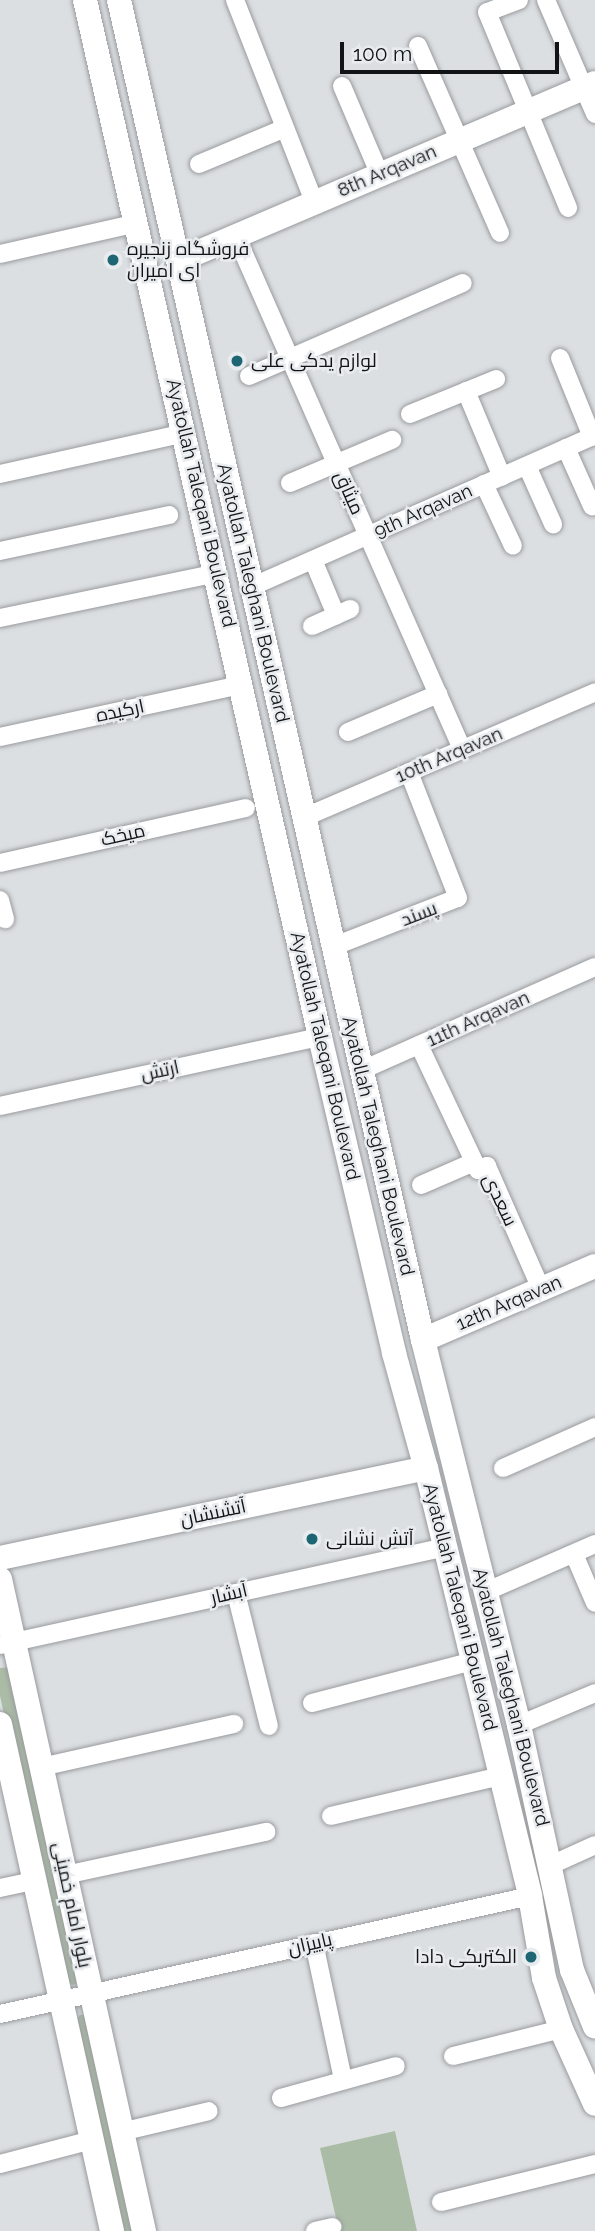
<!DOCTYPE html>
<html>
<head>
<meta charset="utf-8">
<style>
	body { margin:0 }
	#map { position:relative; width:595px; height:2231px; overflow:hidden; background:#dcdfe2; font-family:Raleway,Cairo,sans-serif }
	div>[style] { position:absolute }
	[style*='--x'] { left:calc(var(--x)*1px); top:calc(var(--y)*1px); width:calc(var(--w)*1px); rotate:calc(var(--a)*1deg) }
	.green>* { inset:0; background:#abbca6 }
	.roads { filter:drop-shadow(0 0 2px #999b9e) drop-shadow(0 0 2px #999b9e) }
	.street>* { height:18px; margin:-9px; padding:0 9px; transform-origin:9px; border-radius:9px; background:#fff }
	.secondary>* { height:24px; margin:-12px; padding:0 12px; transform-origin:12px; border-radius:12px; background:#fff }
	.dots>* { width:19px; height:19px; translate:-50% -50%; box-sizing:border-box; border:4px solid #e9ecef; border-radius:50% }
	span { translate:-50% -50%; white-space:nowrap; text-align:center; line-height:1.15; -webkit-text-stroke:5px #e9ecef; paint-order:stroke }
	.street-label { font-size:19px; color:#121314 }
	.poi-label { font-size:19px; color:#121314 }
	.left { translate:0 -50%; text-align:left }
	.right { translate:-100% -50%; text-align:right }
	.scale { position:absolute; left:340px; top:42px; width:219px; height:32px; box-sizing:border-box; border:4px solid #121314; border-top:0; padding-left:9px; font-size:21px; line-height:24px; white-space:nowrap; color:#121314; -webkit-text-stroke:5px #e9ecef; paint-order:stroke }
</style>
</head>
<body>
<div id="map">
	<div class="green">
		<i style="clip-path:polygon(10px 1667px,79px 1982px,73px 1985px,63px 1979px,0 1696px,0 1668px)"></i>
		<i style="clip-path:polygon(80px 2015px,86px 2015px,136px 2231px,120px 2231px,76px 2020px)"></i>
		<i style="clip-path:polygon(395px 2131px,417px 2231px,339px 2231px,320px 2148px)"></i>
	</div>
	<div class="roads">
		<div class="street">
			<i style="--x:235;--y:0;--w:217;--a:68.6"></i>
			<i style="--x:519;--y:0;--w:34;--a:159"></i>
			<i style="--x:487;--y:12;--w:212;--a:67.5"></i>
			<i style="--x:546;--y:0;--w:124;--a:66.7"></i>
			<i style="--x:418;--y:46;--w:204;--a:66.3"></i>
			<i style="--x:342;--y:86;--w:97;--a:66.9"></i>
			<i style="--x:199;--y:164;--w:93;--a:-22.7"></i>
			<i style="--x:236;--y:236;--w:561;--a:66.22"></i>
			<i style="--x:0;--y:254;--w:141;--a:-12.7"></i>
			<i style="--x:560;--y:358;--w:85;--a:67.9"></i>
			<i style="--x:249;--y:376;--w:233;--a:-23.5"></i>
			<i style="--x:466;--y:391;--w:93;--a:67.3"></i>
			<i style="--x:410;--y:414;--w:93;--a:-22.1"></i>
			<i style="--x:566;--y:448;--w:64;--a:65.9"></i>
			<i style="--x:527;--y:466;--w:64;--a:65.9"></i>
			<i style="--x:0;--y:474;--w:189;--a:-12.5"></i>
			<i style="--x:290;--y:483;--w:111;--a:-22.9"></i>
			<i style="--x:484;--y:484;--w:68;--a:64.9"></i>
			<i style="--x:0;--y:551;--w:173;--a:-12"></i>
			<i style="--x:313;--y:560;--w:60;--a:67.3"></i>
			<i style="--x:251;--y:587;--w:376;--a:-23.8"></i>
			<i style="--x:0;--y:618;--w:222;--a:-11.7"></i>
			<i style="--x:312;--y:626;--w:42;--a:-24.1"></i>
			<i style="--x:348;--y:732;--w:98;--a:-22.9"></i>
			<i style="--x:0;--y:737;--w:247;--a:-12.2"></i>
			<i style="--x:303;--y:818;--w:318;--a:-23.3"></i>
			<i style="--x:0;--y:863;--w:252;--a:-12.6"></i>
			<i style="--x:0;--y:900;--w:20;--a:75"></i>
			<i style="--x:332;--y:947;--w:135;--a:-21.3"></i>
			<i style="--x:458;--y:898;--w:135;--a:-111.3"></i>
			<i style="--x:419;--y:1045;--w:138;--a:64.7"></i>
			<i style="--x:478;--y:1170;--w:10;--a:-24"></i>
			<i style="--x:487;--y:1166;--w:134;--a:66.3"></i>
			<i style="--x:360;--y:1071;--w:257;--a:-23.9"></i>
			<i style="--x:0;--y:1106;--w:327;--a:-12.2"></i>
			<i style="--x:421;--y:1185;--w:58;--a:-23.5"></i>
			<i style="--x:503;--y:1468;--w:101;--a:-24"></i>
			<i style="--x:574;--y:1554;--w:53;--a:66.8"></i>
			<i style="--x:485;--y:1592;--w:120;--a:-23.6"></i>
			<i style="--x:236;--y:1593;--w:137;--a:76.1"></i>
			<i style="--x:0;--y:1645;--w:455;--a:-12.4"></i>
			<i style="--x:312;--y:1703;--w:166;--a:-14.6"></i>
			<i style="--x:519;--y:1725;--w:82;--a:-22.8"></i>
			<i style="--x:41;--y:1767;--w:198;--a:-12.6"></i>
			<i style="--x:331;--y:1816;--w:174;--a:-13.3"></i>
			<i style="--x:551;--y:1865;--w:48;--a:-24.4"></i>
			<i style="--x:65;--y:1875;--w:206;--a:-12.1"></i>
			<i style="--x:0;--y:1888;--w:35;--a:-12"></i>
			<i style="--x:314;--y:1943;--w:140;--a:78"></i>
			<i style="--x:0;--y:2014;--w:543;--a:-12.55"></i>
			<i style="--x:453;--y:2056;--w:111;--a:-14"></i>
			<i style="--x:281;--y:2098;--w:119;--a:-15.5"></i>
			<i style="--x:121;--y:2132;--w:90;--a:-13.4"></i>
			<i style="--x:0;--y:2164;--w:95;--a:-14.6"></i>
			<i style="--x:441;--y:2202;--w:159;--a:-13.9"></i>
			<i style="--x:315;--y:2231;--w:18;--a:-13"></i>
		</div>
		<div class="secondary">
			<i style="--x:85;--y:0;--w:1063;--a:77.23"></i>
			<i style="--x:320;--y:1037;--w:325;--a:76.8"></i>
			<i style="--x:394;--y:1353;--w:119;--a:74.5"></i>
			<i style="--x:426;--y:1468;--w:440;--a:76.3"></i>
			<i style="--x:530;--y:1896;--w:83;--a:80.3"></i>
			<i style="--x:544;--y:1978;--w:54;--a:71.6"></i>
			<i style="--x:561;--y:2029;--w:82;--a:65.6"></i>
			<i style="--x:119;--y:0;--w:1374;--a:77.22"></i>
			<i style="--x:423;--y:1340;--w:397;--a:76"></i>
			<i style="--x:519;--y:1725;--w:251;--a:77.8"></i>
			<i style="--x:572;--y:1970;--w:61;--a:68"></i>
			<i style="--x:180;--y:260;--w:451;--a:-23.1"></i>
			<i style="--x:423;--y:1340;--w:187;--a:-23.3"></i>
			<i style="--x:0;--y:1558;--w:435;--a:-11.9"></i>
			<i style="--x:0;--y:1579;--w:668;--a:77.55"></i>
			<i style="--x:0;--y:1724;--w:519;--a:77.54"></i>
		</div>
	</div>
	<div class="dots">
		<i style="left:113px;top:260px;background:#1f6675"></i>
		<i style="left:237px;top:361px;background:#1f6675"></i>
		<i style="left:312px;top:1539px;background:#1f6675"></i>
		<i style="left:531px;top:1957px;background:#1f6675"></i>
	</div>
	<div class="street-label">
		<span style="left:387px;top:171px;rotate:-23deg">8th Arqavan</span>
		<span style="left:349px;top:493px;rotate:66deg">میثاق</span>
		<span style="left:201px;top:503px;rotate:77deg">Ayatollah Taleqani Boulevard</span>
		<span style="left:423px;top:511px;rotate:-24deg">9th Arqavan</span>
		<span style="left:253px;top:593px;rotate:77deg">Ayatollah Taleghani Boulevard</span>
		<span style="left:120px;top:711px;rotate:-12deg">ارکیده</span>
		<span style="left:449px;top:755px;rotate:-23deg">10th Arqavan</span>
		<span style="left:123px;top:835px;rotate:-13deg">میخک</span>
		<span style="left:419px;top:914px;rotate:-21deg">پسند</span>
		<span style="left:478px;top:1019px;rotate:-24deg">11th Arqavan</span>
		<span style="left:325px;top:1056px;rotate:77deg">Ayatollah Taleqani Boulevard</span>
		<span style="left:160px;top:1071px;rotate:-12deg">ارتش</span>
		<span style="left:378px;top:1146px;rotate:77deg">Ayatollah Taleghani Boulevard</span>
		<span style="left:500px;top:1200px;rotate:65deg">سعدی</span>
		<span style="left:509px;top:1303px;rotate:-23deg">12th Arqavan</span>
		<span style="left:213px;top:1513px;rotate:-12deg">آتشنشان</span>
		<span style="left:229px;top:1594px;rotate:-13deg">آبشار</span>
		<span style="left:460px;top:1607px;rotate:76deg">Ayatollah Taleqani Boulevard</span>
		<span style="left:511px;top:1697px;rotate:76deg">Ayatollah Taleghani Boulevard</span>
		<span style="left:72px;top:1905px;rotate:78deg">بلوار امام خمینی</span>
		<span style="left:310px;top:1944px;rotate:-13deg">پاییزان</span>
	</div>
	<div class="poi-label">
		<span class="left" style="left:127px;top:260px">فروشگاه زنجیره<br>ای امیران</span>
		<span class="left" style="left:251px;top:361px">لوازم یدکی علی</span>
		<span class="left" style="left:326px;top:1539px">آتش نشانی</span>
		<span class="right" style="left:517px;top:1957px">الکتریکی دادا</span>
	</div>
	<div class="scale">100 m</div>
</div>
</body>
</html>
